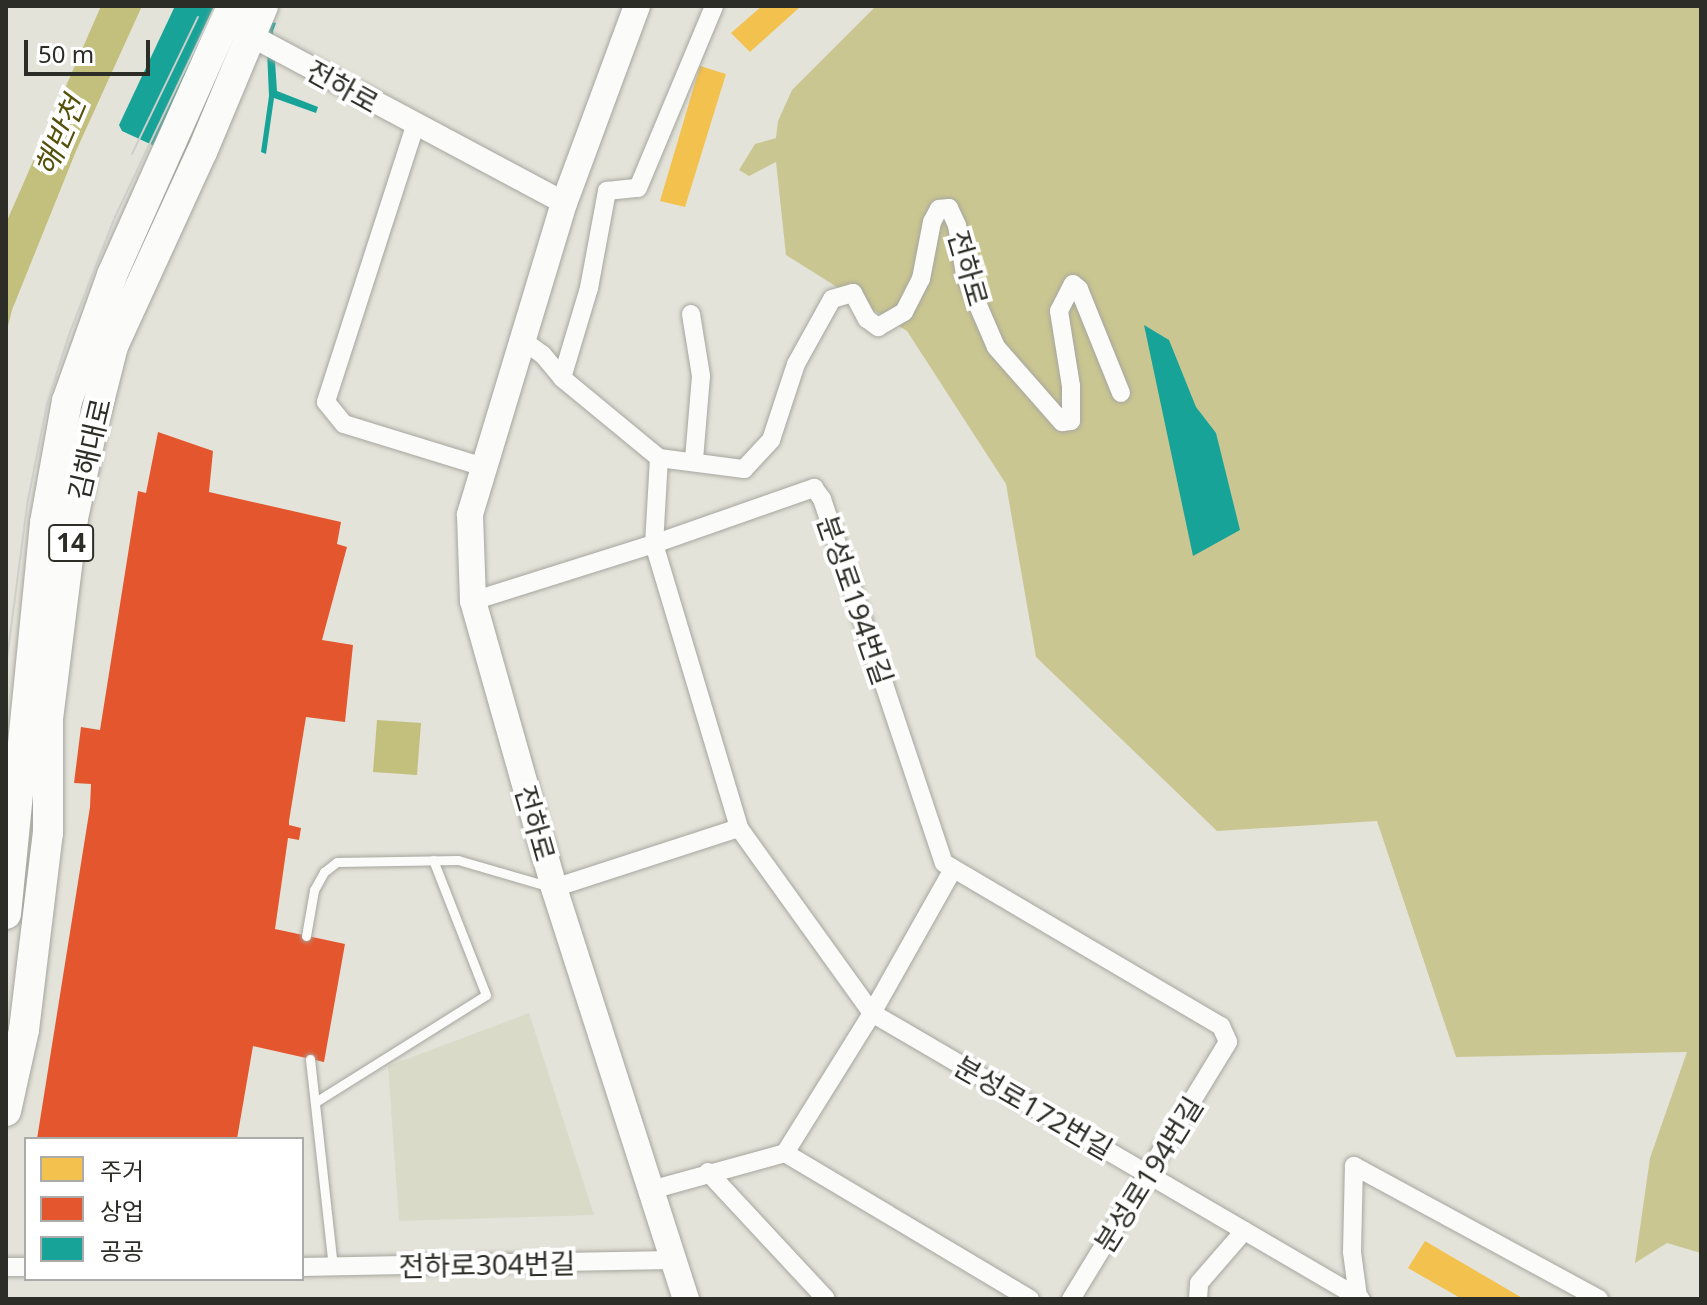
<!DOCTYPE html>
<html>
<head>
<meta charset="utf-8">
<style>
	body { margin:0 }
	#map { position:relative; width:1707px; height:1305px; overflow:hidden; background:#e3e3da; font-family:"Noto Sans","Noto Sans KR",sans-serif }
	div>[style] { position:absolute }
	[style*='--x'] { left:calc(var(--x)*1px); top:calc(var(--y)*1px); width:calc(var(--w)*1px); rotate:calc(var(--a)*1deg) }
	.built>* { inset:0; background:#dadac9 }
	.forest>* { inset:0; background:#cac691 }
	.water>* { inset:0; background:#c3bf7d }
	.homes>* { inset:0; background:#f2c14e }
	.shops>* { inset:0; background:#e4572e }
	.public>* { inset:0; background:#17a398 }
	.roads { filter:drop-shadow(0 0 2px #a6a69f) drop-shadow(0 0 2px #a6a69f) }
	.service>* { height:9px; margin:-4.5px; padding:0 4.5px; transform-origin:4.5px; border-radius:4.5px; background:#fbfbf9 }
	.minor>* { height:18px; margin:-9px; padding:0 9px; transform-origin:9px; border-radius:9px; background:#fbfbf9 }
	.tertiary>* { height:22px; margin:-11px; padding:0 11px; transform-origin:11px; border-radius:11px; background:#fbfbf9 }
	.secondary>* { height:26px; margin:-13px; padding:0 13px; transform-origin:13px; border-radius:13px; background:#fbfbf9 }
	.primary>* { height:30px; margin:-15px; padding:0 15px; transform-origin:15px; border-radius:15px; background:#fbfbf9 }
	.tram>* { height:2px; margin:-1px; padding:0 1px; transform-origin:1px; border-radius:1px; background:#cececb }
	span { translate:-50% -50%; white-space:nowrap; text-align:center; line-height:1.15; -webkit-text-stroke:8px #fff; paint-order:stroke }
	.shield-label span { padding:2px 6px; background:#fff; border:2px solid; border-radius:6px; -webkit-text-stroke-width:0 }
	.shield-label { font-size:26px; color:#2d2d27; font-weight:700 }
	.street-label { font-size:28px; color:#2d2d27 }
	.water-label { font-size:30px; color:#55500a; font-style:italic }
	.frame { position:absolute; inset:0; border:8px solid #2d2d27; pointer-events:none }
	.legend { position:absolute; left:24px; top:1137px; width:280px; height:144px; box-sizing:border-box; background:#fff; border:2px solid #ababa9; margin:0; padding:10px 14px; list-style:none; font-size:24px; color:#2d2d27 }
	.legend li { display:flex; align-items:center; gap:16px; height:40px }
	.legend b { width:40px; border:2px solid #ababa9 }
	.scale { position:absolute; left:24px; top:40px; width:126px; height:36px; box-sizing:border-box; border:4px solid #2d2d27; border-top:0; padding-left:10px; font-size:24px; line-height:28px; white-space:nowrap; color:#2d2d27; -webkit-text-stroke:6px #fff; paint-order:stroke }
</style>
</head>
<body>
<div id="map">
	<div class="built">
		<i style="clip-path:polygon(529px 1013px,594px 1215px,399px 1221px,388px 1066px)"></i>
	</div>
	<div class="forest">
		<i style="clip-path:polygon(876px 6px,1701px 6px,1701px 1253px,1667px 1243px,1635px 1263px,1650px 1158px,1687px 1052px,1456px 1057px,1377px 821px,1217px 831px,1036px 657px,1006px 484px,907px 331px,786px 255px,776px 162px,749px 176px,739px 170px,755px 144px,776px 138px,778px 121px,792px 90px)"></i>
	</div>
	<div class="water">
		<i style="clip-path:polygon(101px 6px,142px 6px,76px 151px,12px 310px,6px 334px,6px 223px)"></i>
		<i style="clip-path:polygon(377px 720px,421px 723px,417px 775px,373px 772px)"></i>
	</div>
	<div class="homes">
		<i style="clip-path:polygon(762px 6px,801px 6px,750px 52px,731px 33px)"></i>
		<i style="clip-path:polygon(700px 66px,726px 74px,685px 207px,660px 201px)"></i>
		<i style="clip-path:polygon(1425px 1241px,1524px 1299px,1462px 1299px,1408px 1268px)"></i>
	</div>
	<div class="shops">
		<i style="clip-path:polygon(158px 432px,213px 451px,209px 492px,341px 522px,337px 544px,347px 547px,322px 640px,353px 645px,345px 722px,306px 717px,289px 821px,289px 825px,301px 828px,299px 840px,288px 838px,275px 929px,345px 944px,324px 1062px,253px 1046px,237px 1139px,37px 1139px,90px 807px,91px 784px,74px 783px,81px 727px,100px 730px,138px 491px,146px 493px)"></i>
	</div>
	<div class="public">
		<i style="clip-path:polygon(175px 6px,218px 6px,161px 149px,122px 131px,119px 125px)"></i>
		<i style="clip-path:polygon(271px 22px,276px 23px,273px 31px,277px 91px,318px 107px,316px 113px,274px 98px,266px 154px,261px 152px,269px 96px,266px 29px)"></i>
		<i style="clip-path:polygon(1144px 325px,1169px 340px,1196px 407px,1216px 433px,1240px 530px,1193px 556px)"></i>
	</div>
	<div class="roads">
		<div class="service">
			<i style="--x:306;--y:936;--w:47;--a:-80.1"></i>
			<i style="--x:314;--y:890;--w:21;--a:-61"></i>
			<i style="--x:324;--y:872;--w:16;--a:-38"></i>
			<i style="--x:337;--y:862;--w:121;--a:-0.9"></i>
			<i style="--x:458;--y:860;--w:97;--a:16.2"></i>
			<i style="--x:310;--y:1059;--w:209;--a:83.7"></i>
			<i style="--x:317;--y:1101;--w:199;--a:-32.1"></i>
			<i style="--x:486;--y:995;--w:145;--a:-111.4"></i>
		</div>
		<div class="minor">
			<i style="--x:415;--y:126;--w:290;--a:107.9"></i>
			<i style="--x:326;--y:402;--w:28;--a:51"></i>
			<i style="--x:344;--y:424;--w:146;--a:17.1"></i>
			<i style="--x:691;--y:314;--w:63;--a:80.8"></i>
			<i style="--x:701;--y:376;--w:84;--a:94.8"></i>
			<i style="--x:521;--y:339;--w:27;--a:36"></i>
			<i style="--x:543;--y:355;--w:30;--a:50"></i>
			<i style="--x:562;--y:378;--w:126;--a:39.5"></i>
			<i style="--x:659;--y:458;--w:86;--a:7.4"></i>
			<i style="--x:744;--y:469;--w:40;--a:-47"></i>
			<i style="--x:771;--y:440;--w:80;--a:-71.8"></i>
			<i style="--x:796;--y:364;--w:74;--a:-61"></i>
			<i style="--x:832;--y:299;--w:22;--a:-16"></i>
			<i style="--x:853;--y:293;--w:30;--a:62"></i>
			<i style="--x:867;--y:319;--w:14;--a:36"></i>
			<i style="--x:878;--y:327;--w:30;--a:-30"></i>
			<i style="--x:904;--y:312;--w:37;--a:-63"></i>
			<i style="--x:921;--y:279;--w:58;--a:-79.1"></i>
			<i style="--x:932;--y:222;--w:15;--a:-62"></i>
			<i style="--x:939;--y:209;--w:10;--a:-6"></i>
			<i style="--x:949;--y:208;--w:19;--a:65"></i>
			<i style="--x:957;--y:225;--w:51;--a:80.9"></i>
			<i style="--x:965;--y:275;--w:78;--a:66.7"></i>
			<i style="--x:996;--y:347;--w:100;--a:48.7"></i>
			<i style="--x:1062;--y:422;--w:9;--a:-6"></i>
			<i style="--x:1071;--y:421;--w:35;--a:-90"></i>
			<i style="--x:1071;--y:386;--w:76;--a:-99.1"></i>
			<i style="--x:1059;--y:311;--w:30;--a:-63"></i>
			<i style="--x:1073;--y:284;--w:8;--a:40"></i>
			<i style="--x:1079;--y:289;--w:112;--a:68"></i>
			<i style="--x:562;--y:378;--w:94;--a:-73.3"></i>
			<i style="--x:589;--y:288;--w:99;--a:-79.5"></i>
			<i style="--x:607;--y:191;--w:31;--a:-6"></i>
			<i style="--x:638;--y:188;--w:197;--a:-67.3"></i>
			<i style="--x:659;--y:458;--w:86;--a:93.3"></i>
			<i style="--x:654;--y:544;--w:296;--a:73.3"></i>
			<i style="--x:739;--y:828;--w:228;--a:54.3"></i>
			<i style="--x:872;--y:1013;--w:566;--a:30.32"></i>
			<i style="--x:473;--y:601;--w:190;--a:-17.5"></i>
			<i style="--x:654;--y:544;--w:170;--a:-19.3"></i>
			<i style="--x:814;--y:488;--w:14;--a:54"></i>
			<i style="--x:822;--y:499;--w:384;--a:71.5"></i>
			<i style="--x:944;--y:863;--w:321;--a:30.5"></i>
			<i style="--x:1221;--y:1026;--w:17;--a:66"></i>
			<i style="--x:1228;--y:1042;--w:301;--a:121.4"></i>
			<i style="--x:554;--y:888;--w:194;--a:-18"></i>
			<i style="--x:785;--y:1153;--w:165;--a:-58.1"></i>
			<i style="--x:872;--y:1013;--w:165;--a:-60.6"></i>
			<i style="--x:785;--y:1153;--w:285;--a:30.8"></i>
			<i style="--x:708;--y:1172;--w:173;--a:47.1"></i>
			<i style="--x:651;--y:1190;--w:139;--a:-15.4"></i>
			<i style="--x:6;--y:1267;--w:20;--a:0"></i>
			<i style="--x:302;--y:1267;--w:370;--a:-1.1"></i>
			<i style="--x:1358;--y:1297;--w:45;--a:-97.6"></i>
			<i style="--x:1352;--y:1252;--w:86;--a:-88.7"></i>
			<i style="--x:1354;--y:1166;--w:279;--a:28.5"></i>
			<i style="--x:1198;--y:1299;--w:16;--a:-86"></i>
			<i style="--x:1199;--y:1283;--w:69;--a:-49.1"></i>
		</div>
		<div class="tertiary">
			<i style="--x:250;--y:35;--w:356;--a:28.1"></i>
		</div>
		<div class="secondary">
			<i style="--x:637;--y:6;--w:210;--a:110.3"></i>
			<i style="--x:564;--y:203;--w:326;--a:106.8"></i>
			<i style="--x:470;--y:515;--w:86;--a:88"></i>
			<i style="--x:473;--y:601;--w:298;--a:74.2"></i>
			<i style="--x:554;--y:888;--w:432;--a:72.2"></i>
		</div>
		<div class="primary">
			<i style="--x:6;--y:914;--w:393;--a:-84.3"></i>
			<i style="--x:45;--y:523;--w:124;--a:-79.8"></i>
			<i style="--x:67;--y:401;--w:134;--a:-70.3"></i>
			<i style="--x:112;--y:275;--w:295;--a:-66"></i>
			<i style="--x:6;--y:1111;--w:83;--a:-77.5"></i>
			<i style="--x:24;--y:1030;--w:198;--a:-83.1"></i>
			<i style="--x:48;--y:833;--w:114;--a:-90"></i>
			<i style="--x:48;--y:719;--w:203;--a:-82.9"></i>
			<i style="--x:73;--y:518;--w:95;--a:-77.9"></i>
			<i style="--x:93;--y:425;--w:81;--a:-75.8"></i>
			<i style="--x:113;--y:346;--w:213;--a:-65.4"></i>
			<i style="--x:202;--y:152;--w:158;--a:-67.3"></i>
		</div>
	</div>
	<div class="tram">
		<i style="--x:132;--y:154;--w:152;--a:-64.3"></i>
		<i style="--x:6;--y:666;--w:167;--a:-82.5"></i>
		<i style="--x:28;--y:500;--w:97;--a:-78.7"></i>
		<i style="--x:47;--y:405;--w:73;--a:-72.6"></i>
		<i style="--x:69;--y:335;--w:127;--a:-68.7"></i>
		<i style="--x:115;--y:217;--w:233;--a:-64.6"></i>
	</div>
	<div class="shield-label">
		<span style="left:71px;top:543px">14</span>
	</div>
	<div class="street-label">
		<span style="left:343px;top:86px;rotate:29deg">전하로</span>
		<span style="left:969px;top:268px;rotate:74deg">전하로</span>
		<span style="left:89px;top:449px;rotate:-77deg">김해대로</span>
		<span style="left:856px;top:600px;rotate:71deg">분성로194번길</span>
		<span style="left:536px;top:823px;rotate:74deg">전하로</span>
		<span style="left:1034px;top:1107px;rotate:30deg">분성로172번길</span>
		<span style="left:1148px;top:1174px;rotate:-58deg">분성로194번길</span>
		<span style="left:487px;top:1264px;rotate:-1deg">전하로304번길</span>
	</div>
	<div class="water-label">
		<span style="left:60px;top:136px;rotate:-67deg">해반천</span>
	</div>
	<div class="frame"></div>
	<ul class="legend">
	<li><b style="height:22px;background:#f2c14e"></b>주거</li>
	<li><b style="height:22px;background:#e4572e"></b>상업</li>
	<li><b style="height:22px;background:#17a398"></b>공공</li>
	</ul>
	<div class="scale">50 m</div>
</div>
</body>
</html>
